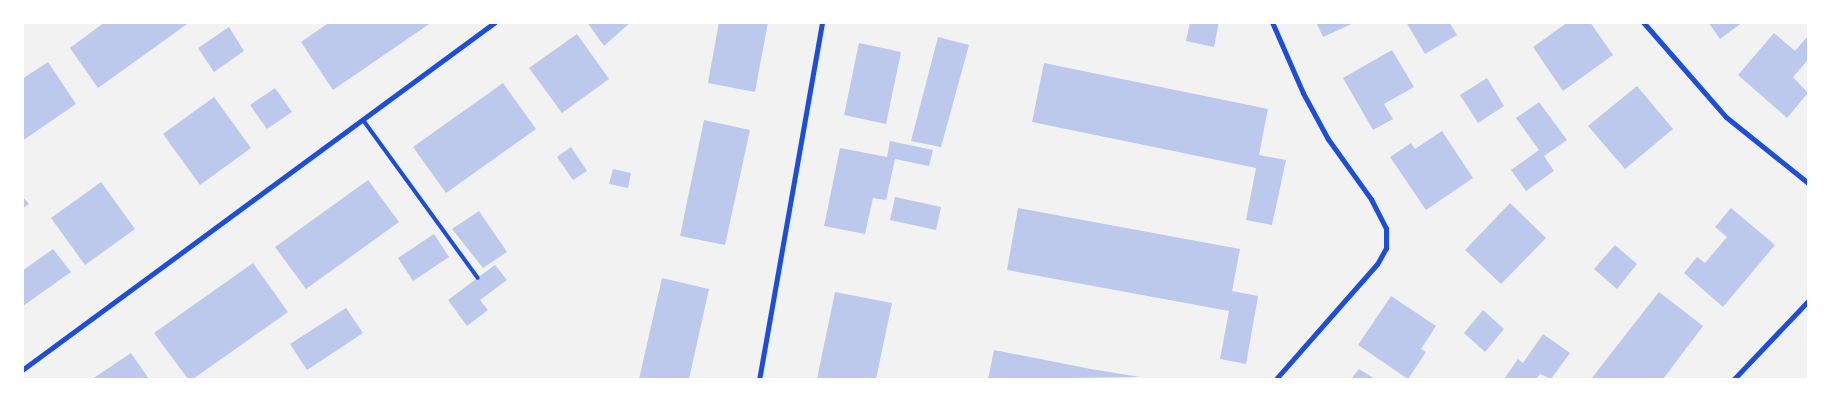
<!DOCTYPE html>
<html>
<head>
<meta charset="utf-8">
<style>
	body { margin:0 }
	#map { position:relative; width:1831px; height:402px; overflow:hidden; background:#f2f2f2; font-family:"PT Sans",sans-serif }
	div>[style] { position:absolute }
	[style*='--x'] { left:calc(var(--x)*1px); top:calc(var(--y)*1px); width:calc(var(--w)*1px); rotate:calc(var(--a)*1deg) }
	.building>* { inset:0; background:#bdc9ec }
	.service>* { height:4px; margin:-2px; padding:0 2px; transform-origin:2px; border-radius:2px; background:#1d4ed8 }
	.minor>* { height:5px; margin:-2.5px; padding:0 2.5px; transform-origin:2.5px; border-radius:2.5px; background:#1d4ed8 }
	span { translate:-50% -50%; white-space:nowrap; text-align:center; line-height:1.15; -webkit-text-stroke:4px #fff; paint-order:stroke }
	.frame { position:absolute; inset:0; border:24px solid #fff; pointer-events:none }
</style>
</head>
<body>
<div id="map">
	<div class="building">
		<i style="clip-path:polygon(105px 22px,190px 22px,98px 88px,70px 48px)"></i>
		<i style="clip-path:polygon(330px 22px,432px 22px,333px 90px,301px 42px)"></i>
		<i style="clip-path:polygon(587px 22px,631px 22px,604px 46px)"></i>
		<i style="clip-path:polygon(719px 22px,768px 22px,755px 92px,708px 83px)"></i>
		<i style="clip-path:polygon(1190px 22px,1219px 22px,1214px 47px,1186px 41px)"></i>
		<i style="clip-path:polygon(1316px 22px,1356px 22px,1323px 37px)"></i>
		<i style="clip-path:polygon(1406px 22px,1449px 22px,1457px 35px,1425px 54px)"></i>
		<i style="clip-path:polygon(1568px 22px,1590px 22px,1613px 55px,1563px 91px,1533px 47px)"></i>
		<i style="clip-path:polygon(1708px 22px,1743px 22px,1720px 39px)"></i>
		<i style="clip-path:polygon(229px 27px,244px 51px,214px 72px,198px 48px)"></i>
		<i style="clip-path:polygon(1774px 33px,1795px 51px,1808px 36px,1808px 60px,1793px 77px,1808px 93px,1787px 118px,1738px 75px)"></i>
		<i style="clip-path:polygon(577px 34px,609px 79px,562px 113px,529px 68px)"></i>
		<i style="clip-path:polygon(938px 37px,969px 45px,941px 147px,911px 141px)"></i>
		<i style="clip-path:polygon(859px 43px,901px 52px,886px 124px,844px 115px)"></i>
		<i style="clip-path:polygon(1392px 50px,1414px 87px,1384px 104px,1393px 119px,1373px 130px,1343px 78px)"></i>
		<i style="clip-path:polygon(48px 62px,76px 104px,22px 141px,22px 79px)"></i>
		<i style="clip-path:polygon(1044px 63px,1268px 109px,1259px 155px,1286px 160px,1272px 225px,1246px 220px,1256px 168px,1032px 122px)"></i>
		<i style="clip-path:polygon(1487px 78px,1504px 106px,1478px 123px,1460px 95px)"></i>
		<i style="clip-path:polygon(503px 83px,536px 129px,446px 193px,413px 147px)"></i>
		<i style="clip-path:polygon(1637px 86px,1673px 129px,1625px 169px,1588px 126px)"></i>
		<i style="clip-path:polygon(275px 88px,292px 112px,267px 129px,250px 105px)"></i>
		<i style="clip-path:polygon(214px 97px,251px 148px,200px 185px,163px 134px)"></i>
		<i style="clip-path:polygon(1539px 102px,1567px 140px,1544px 156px,1554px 171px,1526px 191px,1511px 170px,1539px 150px,1516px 118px)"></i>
		<i style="clip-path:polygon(704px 120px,750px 130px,725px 245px,680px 236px)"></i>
		<i style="clip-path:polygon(1442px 131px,1473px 178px,1426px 210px,1390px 157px,1411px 143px,1415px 149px)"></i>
		<i style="clip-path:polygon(890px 141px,933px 150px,929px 166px,895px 159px,886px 200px,873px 198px,865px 234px,824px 226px,840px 148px,887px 157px)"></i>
		<i style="clip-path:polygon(571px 147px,587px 171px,573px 180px,557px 157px)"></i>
		<i style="clip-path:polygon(613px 169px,631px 173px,628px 188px,609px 184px)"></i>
		<i style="clip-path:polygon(368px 180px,399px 222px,306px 289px,275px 247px)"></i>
		<i style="clip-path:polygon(101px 182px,135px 229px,85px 265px,51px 218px)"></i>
		<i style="clip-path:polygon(22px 196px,29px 204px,22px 209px)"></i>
		<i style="clip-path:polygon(895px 197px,941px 207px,936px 230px,890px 220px)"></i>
		<i style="clip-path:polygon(1510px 203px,1546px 238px,1501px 284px,1465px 250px)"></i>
		<i style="clip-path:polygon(1018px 208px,1240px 249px,1232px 291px,1258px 296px,1246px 364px,1220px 359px,1229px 311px,1007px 270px)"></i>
		<i style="clip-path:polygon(1731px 208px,1775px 245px,1723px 307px,1684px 273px,1697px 257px,1705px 263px,1727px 237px,1715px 227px)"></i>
		<i style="clip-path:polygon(479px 211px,507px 252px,483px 268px,452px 229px)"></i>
		<i style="clip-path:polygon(434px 234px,449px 257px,413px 281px,398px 258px)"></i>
		<i style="clip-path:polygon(1615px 245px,1637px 264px,1617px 289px,1594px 269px)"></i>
		<i style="clip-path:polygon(53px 249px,71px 272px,23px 306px,22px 271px)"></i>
		<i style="clip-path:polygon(253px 263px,288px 312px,193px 379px,188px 379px,154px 333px)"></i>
		<i style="clip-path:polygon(495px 265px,507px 280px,480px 300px,488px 310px,467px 326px,448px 300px)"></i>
		<i style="clip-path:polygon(662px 278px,709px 289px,689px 379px,639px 379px)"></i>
		<i style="clip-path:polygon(835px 292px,892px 303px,876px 379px,817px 379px)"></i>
		<i style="clip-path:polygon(1659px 292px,1703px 326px,1663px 379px,1591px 379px)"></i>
		<i style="clip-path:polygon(1391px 296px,1436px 326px,1421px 349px,1426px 352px,1408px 379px,1358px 345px)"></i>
		<i style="clip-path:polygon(346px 308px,363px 333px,307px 370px,290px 344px)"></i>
		<i style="clip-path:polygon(1483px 310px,1504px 329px,1485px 352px,1464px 333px)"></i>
		<i style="clip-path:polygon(1543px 334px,1570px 353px,1551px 379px,1540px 374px,1536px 379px,1504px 379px,1518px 359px,1523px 363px)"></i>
		<i style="clip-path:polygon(994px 350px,1091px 369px,1140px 377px,988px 379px)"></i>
		<i style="clip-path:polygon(131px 353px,149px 379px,92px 379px)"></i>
		<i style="clip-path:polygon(1359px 369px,1375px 379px,1351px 379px)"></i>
	</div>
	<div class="service">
		<i style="--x:363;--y:120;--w:195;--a:54"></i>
	</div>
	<div class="minor">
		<i style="--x:1272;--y:22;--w:77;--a:66.4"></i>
		<i style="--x:1303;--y:93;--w:52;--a:61.5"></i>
		<i style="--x:1328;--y:139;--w:74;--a:54.4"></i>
		<i style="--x:1371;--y:199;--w:33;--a:63"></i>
		<i style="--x:1386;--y:228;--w:20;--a:90"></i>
		<i style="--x:1386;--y:248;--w:18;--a:119"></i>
		<i style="--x:1377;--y:264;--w:154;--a:131.3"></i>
		<i style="--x:1643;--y:22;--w:126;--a:48.9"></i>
		<i style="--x:1726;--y:117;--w:105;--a:38.8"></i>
		<i style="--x:22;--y:370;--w:587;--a:-36.34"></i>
		<i style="--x:759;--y:380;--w:364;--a:-80"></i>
		<i style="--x:1733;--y:380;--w:109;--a:-46.5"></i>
	</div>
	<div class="frame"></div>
</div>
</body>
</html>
